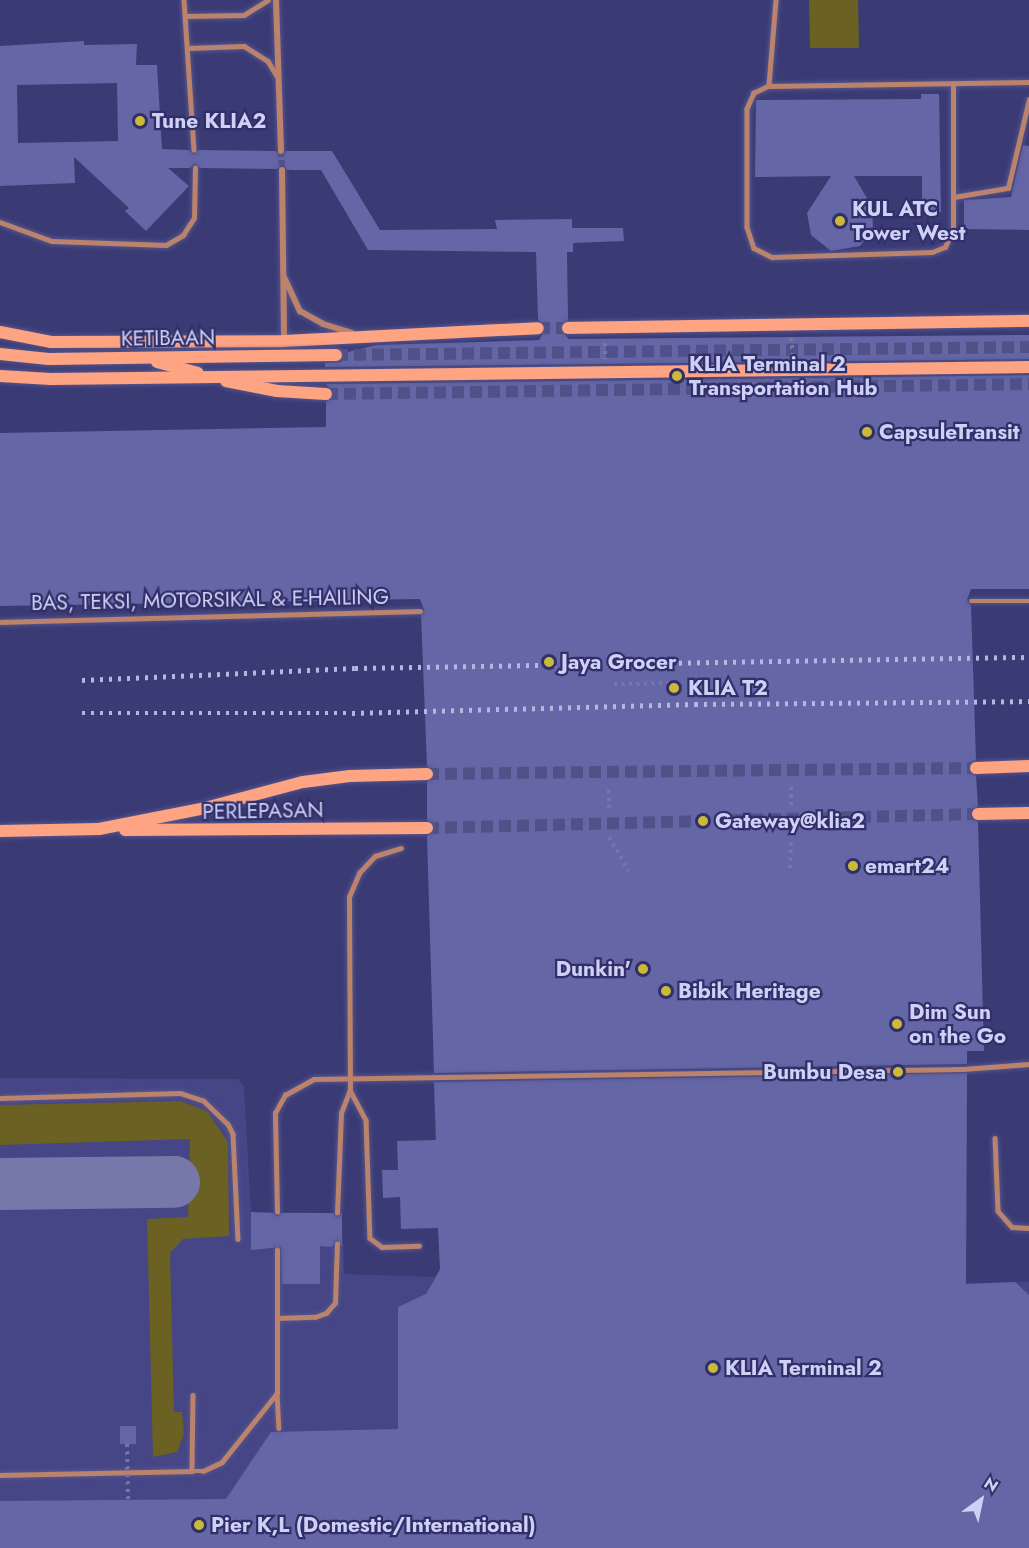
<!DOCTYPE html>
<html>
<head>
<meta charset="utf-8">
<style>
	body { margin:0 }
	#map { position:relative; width:1029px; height:1548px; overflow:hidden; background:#3a3a75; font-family:Jost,sans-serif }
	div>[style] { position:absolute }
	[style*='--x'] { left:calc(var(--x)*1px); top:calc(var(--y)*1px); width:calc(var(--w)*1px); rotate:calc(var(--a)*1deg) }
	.built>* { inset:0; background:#464586 }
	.green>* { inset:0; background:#6a6123 }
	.taxiway>* { height:52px; margin:-26px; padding:0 26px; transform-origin:26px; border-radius:26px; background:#7778aa }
	.building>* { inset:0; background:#6466a6 }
	.street-tunnel>* { height:6px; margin-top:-3px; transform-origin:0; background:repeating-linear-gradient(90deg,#505188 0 6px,transparent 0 9px) }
	.secondary-tunnel>* { height:12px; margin-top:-6px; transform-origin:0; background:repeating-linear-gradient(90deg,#505188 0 12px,transparent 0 18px) }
	.path>* { height:4px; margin-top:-2px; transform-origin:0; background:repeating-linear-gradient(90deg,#7677a9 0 3px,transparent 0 7.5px) }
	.roads { filter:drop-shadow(0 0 2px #55558c) drop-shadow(0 0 2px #55558c) }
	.lane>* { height:4.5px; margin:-2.25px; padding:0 2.25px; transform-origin:2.25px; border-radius:2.25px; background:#bb826c }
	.street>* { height:6px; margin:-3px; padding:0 3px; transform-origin:3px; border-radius:3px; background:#bb826c }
	.secondary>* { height:12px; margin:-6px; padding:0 6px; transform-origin:6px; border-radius:6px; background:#fea482 }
	.rail>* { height:4.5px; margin-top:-2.25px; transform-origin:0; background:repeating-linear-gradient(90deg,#b4b7df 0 3px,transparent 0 9px) }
	.path-bridge>* { height:4px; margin-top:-2px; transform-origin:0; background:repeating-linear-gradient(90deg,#7677a9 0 3px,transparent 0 7.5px) }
	.bridges { filter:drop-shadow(0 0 2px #55558c) drop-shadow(0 0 2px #55558c) }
	.secondary-bridge>* { height:12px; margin:-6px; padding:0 6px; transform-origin:6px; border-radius:6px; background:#fea482 }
	.dots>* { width:16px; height:16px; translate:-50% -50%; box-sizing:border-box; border:3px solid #312f69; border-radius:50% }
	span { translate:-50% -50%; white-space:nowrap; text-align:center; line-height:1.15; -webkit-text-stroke:4.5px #312f69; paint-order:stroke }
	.poi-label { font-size:21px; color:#ced1f5; font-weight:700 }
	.left { translate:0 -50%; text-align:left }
	.right { translate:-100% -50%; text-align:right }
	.street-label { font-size:21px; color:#ced1f5 }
	.north { position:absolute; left:951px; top:1470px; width:60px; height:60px; -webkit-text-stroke:4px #312f69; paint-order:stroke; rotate:33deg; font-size:16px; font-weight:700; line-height:24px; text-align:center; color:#ced1f5 }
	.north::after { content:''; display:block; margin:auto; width:21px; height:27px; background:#ced1f5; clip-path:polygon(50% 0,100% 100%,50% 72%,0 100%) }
</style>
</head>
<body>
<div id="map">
	<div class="built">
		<i style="clip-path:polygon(0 1078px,238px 1079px,244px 1086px,251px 1212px,342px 1213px,344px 1274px,435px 1277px,440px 1269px,434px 1091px,967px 1080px,966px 1283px,1029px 1282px,1029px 1548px,0 1548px)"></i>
	</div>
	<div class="green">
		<i style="clip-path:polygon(809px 0,858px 0,859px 48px,810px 48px)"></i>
		<i style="clip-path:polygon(181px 1101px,207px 1111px,228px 1142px,229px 1236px,183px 1239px,170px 1253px,174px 1412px,182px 1412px,184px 1434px,177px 1452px,153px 1457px,147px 1219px,188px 1217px,190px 1139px,0 1145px,0 1105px)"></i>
	</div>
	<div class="taxiway">
		<i style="--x:0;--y:1184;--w:174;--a:-0.7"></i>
	</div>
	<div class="building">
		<i style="clip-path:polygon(evenodd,84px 41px,84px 45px,137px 44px,136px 65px,157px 65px,162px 149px,189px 150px,194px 154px,198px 150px,276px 151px,281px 156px,286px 151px,332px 151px,380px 230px,497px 229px,495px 220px,572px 219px,572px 228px,623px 228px,624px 241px,573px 243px,573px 252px,567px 252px,568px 320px,560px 329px,569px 339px,1029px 335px,1029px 359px,325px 367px,325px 363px,341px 362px,344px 353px,376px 345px,539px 340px,546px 328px,538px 320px,536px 252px,368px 250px,321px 170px,287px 170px,283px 165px,277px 169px,200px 168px,195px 164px,190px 168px,168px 168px,189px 186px,146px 231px,125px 211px,129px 208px,74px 157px,75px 183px,0 186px,0 46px,84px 41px,117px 83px,118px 141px,18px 143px,17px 85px,117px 83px)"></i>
		<i style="clip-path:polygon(921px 94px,939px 94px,941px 212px,922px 212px,922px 176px,854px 176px,872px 207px,873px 229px,860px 246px,831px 251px,811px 235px,807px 213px,831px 176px,755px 177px,756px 100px,921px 99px)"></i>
		<i style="clip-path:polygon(1023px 145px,1029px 146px,1029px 230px,964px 229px,964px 200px,1011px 197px)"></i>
		<i style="clip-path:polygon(1029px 375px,1029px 589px,971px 589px,967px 600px,971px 606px,976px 760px,968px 768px,976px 776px,978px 806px,970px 815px,978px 822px,984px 1051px,967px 1051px,967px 1064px,434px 1073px,427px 836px,435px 827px,427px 820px,427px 782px,435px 773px,427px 766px,421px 615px,424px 610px,420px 599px,0 606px,0 433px,326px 427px,326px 402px,334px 394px,326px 384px)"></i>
		<i style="clip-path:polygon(967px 1073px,966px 1284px,1015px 1282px,1029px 1295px,1029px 1548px,0 1548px,0 1501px,226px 1499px,271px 1432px,398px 1429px,398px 1307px,426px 1294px,436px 1277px,440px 1269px,438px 1228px,401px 1229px,400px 1197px,383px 1198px,382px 1170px,398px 1170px,397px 1141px,436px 1140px,434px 1082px)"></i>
		<i style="clip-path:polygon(251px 1212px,273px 1213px,277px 1216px,281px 1213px,333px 1213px,337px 1217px,342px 1213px,342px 1247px,337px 1240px,332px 1247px,320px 1246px,320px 1284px,282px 1284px,281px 1247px,251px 1250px)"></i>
		<i style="clip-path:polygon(120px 1426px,136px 1426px,136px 1444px,120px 1444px)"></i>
	</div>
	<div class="street-tunnel">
		<i style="--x:281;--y:151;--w:19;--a:87"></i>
	</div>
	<div class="secondary-tunnel">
		<i style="--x:538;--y:328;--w:30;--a:0"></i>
		<i style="--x:336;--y:355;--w:693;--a:-0.66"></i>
		<i style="--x:326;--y:394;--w:703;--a:-0.81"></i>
		<i style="--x:427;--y:774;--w:549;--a:-0.63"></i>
		<i style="--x:427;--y:828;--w:551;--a:-1.46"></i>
	</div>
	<div class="path">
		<i style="--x:791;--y:338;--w:19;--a:84"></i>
		<i style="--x:605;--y:343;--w:16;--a:90"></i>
		<i style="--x:614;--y:684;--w:66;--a:-0.9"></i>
		<i style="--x:791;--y:805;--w:20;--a:-90"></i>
		<i style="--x:609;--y:808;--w:22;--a:-90"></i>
		<i style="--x:609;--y:837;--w:39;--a:60"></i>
		<i style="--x:790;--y:868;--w:30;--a:-88"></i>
	</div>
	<div class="roads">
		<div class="lane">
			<i style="--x:184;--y:0;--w:150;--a:86.2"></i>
			<i style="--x:776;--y:0;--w:86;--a:94.7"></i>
			<i style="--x:769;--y:86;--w:260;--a:-0.9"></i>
			<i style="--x:185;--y:16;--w:59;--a:-1"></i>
			<i style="--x:244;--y:15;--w:28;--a:-32"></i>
			<i style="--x:187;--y:48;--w:57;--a:-2"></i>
			<i style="--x:244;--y:46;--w:28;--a:32"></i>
			<i style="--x:268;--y:61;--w:17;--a:59"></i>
			<i style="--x:769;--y:86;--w:17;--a:155"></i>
			<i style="--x:754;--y:93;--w:17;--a:114"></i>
			<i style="--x:747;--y:109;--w:118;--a:90"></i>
			<i style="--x:747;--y:227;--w:22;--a:72"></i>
			<i style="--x:754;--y:248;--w:20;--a:27"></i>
			<i style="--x:772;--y:257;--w:160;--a:-1.8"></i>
			<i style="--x:932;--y:252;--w:14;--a:-21"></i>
			<i style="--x:945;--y:247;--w:19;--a:-65"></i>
			<i style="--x:953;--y:230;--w:145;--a:-90"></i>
			<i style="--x:954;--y:197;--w:55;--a:-9.5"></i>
			<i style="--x:1008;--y:188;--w:91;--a:-76.7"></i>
			<i style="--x:0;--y:222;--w:55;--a:20.1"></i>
			<i style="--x:52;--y:241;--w:114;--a:2"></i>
			<i style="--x:166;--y:245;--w:20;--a:-30"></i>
			<i style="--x:183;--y:235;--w:20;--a:-57"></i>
			<i style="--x:194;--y:218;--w:50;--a:-88.9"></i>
			<i style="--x:971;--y:601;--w:58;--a:0"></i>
			<i style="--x:0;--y:622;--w:420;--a:-1.5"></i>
			<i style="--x:350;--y:1090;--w:34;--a:62"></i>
			<i style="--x:366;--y:1120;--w:118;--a:88.1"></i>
			<i style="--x:370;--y:1238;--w:15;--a:37"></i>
			<i style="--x:382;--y:1247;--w:37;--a:-2"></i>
			<i style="--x:0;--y:1098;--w:180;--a:-1.6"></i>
			<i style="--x:180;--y:1093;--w:25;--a:18"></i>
			<i style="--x:204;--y:1101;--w:33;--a:44"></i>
			<i style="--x:228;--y:1124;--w:11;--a:63"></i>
			<i style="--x:233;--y:1134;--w:105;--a:87.3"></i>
			<i style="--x:995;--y:1138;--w:73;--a:87.6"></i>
			<i style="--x:998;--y:1211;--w:21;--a:49"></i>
			<i style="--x:1012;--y:1227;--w:17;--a:3"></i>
			<i style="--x:277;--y:1212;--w:99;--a:-91.2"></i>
			<i style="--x:275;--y:1113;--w:21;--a:-61"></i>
			<i style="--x:285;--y:1095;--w:33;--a:-29"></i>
			<i style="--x:314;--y:1079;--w:649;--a:-0.88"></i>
			<i style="--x:963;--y:1069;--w:66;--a:-4.3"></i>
			<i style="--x:337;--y:1213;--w:100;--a:-87.7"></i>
			<i style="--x:341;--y:1113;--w:25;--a:-69"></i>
			<i style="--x:350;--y:1090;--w:193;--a:-90.3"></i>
			<i style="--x:349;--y:897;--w:26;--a:-67"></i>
			<i style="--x:359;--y:873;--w:23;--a:-47"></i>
			<i style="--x:375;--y:856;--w:27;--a:-17"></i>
			<i style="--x:277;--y:1318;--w:38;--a:-2"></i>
			<i style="--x:315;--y:1317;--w:12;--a:-20"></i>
			<i style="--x:326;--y:1313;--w:13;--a:-48"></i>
			<i style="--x:335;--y:1303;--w:59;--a:-88.1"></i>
			<i style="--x:277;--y:1393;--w:35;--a:87"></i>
			<i style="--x:193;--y:1395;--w:76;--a:90.8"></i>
			<i style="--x:192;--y:1471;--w:11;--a:0"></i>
			<i style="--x:203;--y:1471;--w:21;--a:-25"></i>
			<i style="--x:222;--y:1462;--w:88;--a:-51.4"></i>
			<i style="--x:277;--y:1393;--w:143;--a:-90"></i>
			<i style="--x:0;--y:1475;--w:192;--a:-1.2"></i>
		</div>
		<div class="street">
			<i style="--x:276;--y:0;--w:151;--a:88.1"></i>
			<i style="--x:282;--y:170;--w:171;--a:89.3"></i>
			<i style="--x:284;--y:277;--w:38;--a:65"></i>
			<i style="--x:300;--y:311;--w:26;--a:29"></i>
			<i style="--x:323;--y:324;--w:30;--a:17"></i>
		</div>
		<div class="secondary">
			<i style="--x:568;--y:328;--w:461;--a:-0.9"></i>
			<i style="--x:0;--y:332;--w:52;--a:11.1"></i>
			<i style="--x:51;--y:342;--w:233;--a:-0.2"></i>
			<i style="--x:284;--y:341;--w:254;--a:-2.9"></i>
			<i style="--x:976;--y:768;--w:53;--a:-2.2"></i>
			<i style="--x:978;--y:814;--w:51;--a:-1.1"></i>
			<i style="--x:125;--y:830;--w:302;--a:-0.4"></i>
			<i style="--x:0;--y:831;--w:99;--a:-1.2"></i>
			<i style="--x:99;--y:829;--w:108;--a:-11.2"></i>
			<i style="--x:205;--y:808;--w:101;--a:-14.9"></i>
			<i style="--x:303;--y:782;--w:47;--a:-7.3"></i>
			<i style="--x:350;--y:776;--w:77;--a:-1.5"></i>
		</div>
	</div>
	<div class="rail">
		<i style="--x:82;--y:680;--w:273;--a:-2.5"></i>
		<i style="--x:355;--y:668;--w:674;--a:-0.94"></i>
		<i style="--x:82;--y:713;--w:270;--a:0"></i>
		<i style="--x:352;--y:713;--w:343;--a:-1.5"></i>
		<i style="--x:695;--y:704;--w:334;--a:-0.5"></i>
	</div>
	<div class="path-bridge">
		<i style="--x:127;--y:1444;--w:55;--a:89"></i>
	</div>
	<div class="bridges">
		<div class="secondary-bridge">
			<i style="--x:0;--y:354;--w:49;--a:5.8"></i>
			<i style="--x:49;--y:359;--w:287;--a:-0.8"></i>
			<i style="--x:157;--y:362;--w:42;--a:15"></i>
			<i style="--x:0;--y:376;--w:51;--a:3.4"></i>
			<i style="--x:51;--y:379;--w:978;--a:-0.7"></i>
			<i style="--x:226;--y:381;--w:52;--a:11.1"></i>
			<i style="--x:277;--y:391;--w:49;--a:3.5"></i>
		</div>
	</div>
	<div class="dots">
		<i style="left:140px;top:121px;background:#cbba39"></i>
		<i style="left:840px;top:221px;background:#cbba39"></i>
		<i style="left:677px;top:376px;background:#cbba39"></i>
		<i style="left:867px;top:432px;background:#cbba39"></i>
		<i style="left:549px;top:662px;background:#cbba39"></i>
		<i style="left:674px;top:688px;background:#cbba39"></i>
		<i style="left:703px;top:821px;background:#cbba39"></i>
		<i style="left:853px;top:866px;background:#cbba39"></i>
		<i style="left:643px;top:969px;background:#cbba39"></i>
		<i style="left:666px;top:991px;background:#cbba39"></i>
		<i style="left:897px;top:1024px;background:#cbba39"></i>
		<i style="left:898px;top:1072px;background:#cbba39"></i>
		<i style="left:713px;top:1368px;background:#cbba39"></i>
		<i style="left:199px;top:1525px;background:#cbba39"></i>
	</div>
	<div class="poi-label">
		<span class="left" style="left:152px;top:121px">Tune KLIA2</span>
		<span class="left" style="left:852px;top:221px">KUL ATC<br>Tower West</span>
		<span class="left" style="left:689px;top:376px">KLIA Terminal 2<br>Transportation Hub</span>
		<span class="left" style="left:879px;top:432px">CapsuleTransit</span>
		<span class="left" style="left:561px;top:662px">Jaya Grocer</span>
		<span class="left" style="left:688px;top:688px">KLIA T2</span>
		<span class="left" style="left:715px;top:821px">Gateway@klia2</span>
		<span class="left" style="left:865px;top:866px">emart24</span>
		<span class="right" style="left:631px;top:969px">Dunkin'</span>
		<span class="left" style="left:678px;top:991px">Bibik Heritage</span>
		<span class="left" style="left:909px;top:1024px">Dim Sun<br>on the Go</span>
		<span class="right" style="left:886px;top:1072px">Bumbu Desa</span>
		<span class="left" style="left:725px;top:1368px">KLIA Terminal 2</span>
		<span class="left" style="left:211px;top:1525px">Pier K,L (Domestic/International)</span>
	</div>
	<div class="street-label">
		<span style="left:168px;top:338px;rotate:-1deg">KETIBAAN</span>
		<span style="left:210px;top:600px;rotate:-1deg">BAS, TEKSI, MOTORSIKAL &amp; E-HAILING</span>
		<span style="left:263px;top:811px;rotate:-1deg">PERLEPASAN</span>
	</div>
	<div class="north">N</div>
</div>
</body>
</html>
